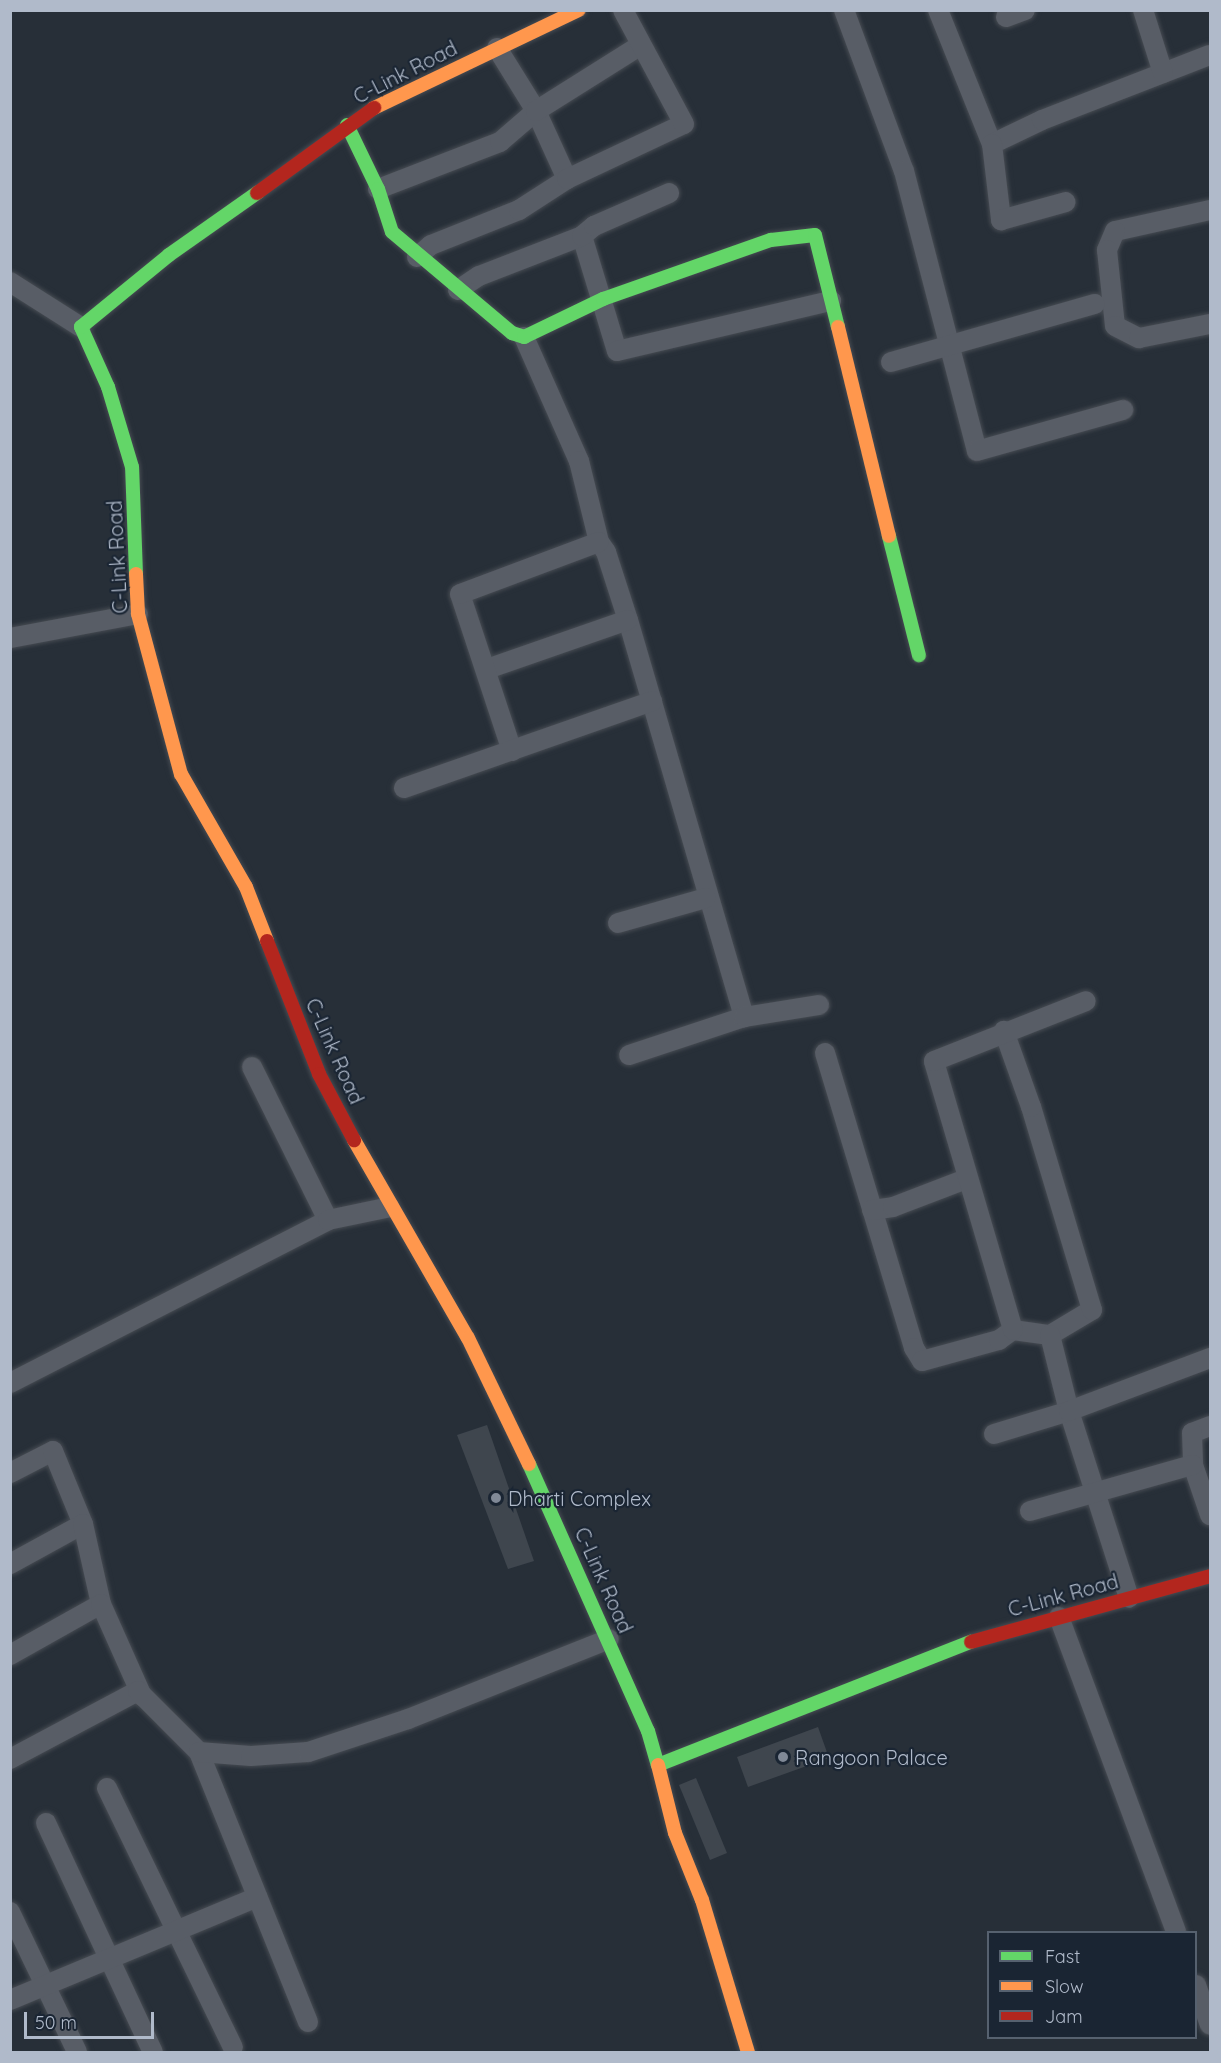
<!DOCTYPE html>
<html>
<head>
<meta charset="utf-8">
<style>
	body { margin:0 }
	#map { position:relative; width:1221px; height:2063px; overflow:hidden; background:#272f38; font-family:Quicksand,sans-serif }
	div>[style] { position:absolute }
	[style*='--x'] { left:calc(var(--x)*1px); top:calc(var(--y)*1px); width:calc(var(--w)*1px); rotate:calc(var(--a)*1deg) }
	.building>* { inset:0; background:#3f464e }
	.roads { filter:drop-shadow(0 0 2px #464b52) drop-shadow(0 0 2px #464b52) }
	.street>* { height:20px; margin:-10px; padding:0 10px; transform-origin:10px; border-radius:10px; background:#585d66 }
	.fast>* { height:14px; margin:-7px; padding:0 7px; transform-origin:7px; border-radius:7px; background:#63d668 }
	.slow>* { height:14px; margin:-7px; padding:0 7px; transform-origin:7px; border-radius:7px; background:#ff974d }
	.jam>* { height:14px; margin:-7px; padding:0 7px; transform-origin:7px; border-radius:7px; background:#b3261e }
	.dots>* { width:16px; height:16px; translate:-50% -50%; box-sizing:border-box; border:3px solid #1a2533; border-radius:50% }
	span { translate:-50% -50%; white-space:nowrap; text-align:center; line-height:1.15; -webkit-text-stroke:4.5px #1a2533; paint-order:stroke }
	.street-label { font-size:20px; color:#b0baca }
	.poi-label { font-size:20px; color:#b0baca }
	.left { translate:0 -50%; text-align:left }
	.frame { position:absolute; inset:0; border:12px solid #b0baca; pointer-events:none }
	.legend { position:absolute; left:987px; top:1931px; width:210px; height:108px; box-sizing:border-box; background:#1a2533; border:2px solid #56616f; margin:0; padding:8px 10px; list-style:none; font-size:18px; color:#b0baca }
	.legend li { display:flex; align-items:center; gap:12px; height:30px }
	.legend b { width:30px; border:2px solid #56616f }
	.scale { position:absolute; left:24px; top:2012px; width:130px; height:27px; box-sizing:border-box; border:3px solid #b0baca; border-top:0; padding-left:8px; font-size:18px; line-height:21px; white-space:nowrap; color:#b0baca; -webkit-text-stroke:4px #1a2533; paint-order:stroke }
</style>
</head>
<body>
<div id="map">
	<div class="building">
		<i style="clip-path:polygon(487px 1425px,534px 1561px,508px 1569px,457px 1435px)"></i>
		<i style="clip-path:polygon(818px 1727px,829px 1758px,748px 1787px,737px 1757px)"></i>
		<i style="clip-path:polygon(696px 1778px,727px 1853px,710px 1860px,679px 1785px)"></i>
	</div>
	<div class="roads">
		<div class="street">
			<i style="--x:844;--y:10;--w:172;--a:69.6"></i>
			<i style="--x:904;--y:171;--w:289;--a:75.4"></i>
			<i style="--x:977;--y:451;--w:152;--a:-15.7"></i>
			<i style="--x:938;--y:10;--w:144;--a:68.1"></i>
			<i style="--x:992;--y:144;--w:55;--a:-25.6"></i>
			<i style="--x:1042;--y:120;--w:180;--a:-21.2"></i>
			<i style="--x:1143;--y:10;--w:66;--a:72.4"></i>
			<i style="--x:1006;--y:17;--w:20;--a:-20"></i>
			<i style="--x:497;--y:48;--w:74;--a:58.2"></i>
			<i style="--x:536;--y:111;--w:75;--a:65.5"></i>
			<i style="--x:992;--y:144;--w:77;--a:83.2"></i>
			<i style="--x:1001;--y:220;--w:67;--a:-15.5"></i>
			<i style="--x:378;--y:189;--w:131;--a:-21.1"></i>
			<i style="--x:500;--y:142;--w:48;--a:-40.7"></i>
			<i style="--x:536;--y:111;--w:124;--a:-32.2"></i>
			<i style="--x:1210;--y:210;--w:97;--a:167.5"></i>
			<i style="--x:1115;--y:231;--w:21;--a:113"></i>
			<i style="--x:1107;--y:250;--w:76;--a:84"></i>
			<i style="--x:1115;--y:326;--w:27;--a:27"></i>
			<i style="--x:1139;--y:338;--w:72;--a:-11.2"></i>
			<i style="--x:582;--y:236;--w:120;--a:73.1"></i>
			<i style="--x:617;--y:351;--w:220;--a:-13.2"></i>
			<i style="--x:417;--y:257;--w:18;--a:-41"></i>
			<i style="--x:431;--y:245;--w:95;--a:-21.7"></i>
			<i style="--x:519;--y:210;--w:57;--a:-32.9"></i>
			<i style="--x:567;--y:179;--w:129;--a:-25.2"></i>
			<i style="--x:684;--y:124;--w:129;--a:-118.2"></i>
			<i style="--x:10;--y:282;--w:84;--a:32.4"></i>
			<i style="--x:458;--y:290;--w:25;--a:-34"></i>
			<i style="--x:479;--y:276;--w:110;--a:-21.2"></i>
			<i style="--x:582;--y:236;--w:16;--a:-40"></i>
			<i style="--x:594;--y:226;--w:82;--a:-23.7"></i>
			<i style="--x:524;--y:337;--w:136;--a:66.1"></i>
			<i style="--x:579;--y:461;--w:83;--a:76.1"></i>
			<i style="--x:599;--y:542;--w:12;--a:55"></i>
			<i style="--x:606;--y:552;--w:71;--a:72.1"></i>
			<i style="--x:628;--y:620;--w:414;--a:73.7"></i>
			<i style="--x:744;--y:1017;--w:121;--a:161.7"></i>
			<i style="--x:891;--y:362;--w:212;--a:-15.9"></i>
			<i style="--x:10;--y:638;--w:130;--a:-10.6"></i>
			<i style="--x:487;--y:669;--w:149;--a:-19.2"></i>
			<i style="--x:512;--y:751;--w:165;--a:-108.3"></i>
			<i style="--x:460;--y:594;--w:148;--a:-20.5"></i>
			<i style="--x:404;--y:788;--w:263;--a:-19.3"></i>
			<i style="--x:618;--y:923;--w:91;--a:-15.9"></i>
			<i style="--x:744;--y:1017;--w:76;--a:-9.1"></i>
			<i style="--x:825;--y:1053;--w:308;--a:73.2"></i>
			<i style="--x:914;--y:1348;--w:15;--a:58"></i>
			<i style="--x:922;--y:1361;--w:80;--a:-15.3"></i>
			<i style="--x:999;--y:1340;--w:17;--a:-36"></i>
			<i style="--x:1013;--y:1330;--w:37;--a:8"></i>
			<i style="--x:1050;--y:1335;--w:49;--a:-30.8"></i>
			<i style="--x:1092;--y:1310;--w:212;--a:-106.7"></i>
			<i style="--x:1031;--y:1107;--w:81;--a:-109.6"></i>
			<i style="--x:252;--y:1067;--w:171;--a:63.6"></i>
			<i style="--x:872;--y:1210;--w:21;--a:-8"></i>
			<i style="--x:893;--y:1207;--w:78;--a:-21"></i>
			<i style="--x:1013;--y:1330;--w:280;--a:-106.4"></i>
			<i style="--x:934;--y:1061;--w:163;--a:-21.5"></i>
			<i style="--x:1050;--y:1335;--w:78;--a:76"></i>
			<i style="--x:1069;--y:1411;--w:196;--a:72.2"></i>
			<i style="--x:10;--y:1383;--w:357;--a:-27.1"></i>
			<i style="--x:328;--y:1220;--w:63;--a:-11.8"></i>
			<i style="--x:1210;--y:1426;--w:19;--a:159"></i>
			<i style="--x:1192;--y:1433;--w:32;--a:88"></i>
			<i style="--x:1193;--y:1465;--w:53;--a:71.2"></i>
			<i style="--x:994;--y:1434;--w:78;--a:-17"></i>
			<i style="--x:1069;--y:1411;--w:151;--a:-20.6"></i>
			<i style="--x:10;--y:1473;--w:48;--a:-27.1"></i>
			<i style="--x:53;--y:1451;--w:79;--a:67.7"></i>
			<i style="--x:83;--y:1524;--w:83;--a:151.3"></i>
			<i style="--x:1030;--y:1511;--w:169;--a:-15.8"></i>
			<i style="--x:83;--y:1524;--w:82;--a:77.3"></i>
			<i style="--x:1059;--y:1617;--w:336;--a:69.6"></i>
			<i style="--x:10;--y:1655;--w:104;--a:-29.3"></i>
			<i style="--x:101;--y:1604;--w:101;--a:66"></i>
			<i style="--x:10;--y:1759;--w:145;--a:-28"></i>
			<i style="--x:138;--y:1691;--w:86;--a:45"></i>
			<i style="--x:107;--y:1788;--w:288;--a:64.1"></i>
			<i style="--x:46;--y:1823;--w:253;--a:65"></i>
			<i style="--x:10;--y:1912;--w:155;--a:64.4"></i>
			<i style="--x:1196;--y:1985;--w:42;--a:70.7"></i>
			<i style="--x:10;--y:2000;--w:268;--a:-22.6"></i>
			<i style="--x:308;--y:2022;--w:291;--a:-112"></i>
			<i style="--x:199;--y:1752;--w:52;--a:4.4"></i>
			<i style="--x:251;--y:1756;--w:57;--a:-4"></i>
			<i style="--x:308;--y:1752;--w:105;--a:-18.3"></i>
			<i style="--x:408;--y:1719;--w:216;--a:-21.7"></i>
		</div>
		<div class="fast">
			<i style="--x:347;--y:125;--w:71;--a:64.2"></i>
			<i style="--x:378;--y:189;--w:45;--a:72"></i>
			<i style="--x:392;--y:232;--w:157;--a:40.1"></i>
			<i style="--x:512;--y:333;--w:13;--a:18"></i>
			<i style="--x:524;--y:337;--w:88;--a:-25.7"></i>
			<i style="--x:603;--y:299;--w:178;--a:-19.4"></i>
			<i style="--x:771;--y:240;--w:44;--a:-6.5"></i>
			<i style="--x:815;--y:235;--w:95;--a:76"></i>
			<i style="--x:889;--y:536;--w:123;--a:75.9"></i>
			<i style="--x:136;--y:574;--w:107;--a:-92.1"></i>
			<i style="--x:132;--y:467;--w:84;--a:-106.7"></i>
			<i style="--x:108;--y:387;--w:66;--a:-114.2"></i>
			<i style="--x:81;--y:327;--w:114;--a:-39.3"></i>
			<i style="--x:169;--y:255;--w:108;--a:-35.2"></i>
			<i style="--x:529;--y:1464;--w:292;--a:66"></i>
			<i style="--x:648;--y:1731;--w:35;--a:74"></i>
			<i style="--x:658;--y:1765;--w:336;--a:-21.5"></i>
		</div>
		<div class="slow">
			<i style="--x:374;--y:108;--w:227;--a:-25.6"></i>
			<i style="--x:838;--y:327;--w:215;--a:76.3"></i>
			<i style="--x:136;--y:574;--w:40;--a:87.1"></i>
			<i style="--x:138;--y:614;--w:166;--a:75"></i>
			<i style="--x:181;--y:774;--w:130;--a:60.1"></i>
			<i style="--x:246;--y:887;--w:58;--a:68.7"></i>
			<i style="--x:354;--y:1140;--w:228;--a:60.1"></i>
			<i style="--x:468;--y:1338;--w:140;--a:64.2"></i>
			<i style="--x:658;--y:1765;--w:70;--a:76"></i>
			<i style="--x:675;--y:1833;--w:72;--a:68.1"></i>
			<i style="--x:702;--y:1900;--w:159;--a:73.2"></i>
		</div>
		<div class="jam">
			<i style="--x:257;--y:193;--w:145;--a:-36"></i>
			<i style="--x:267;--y:941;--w:143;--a:68.6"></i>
			<i style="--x:319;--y:1074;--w:75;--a:62.1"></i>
			<i style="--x:971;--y:1642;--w:248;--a:-15.4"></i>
		</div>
	</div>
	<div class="dots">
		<i style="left:496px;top:1498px;background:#808997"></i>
		<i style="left:783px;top:1757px;background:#808997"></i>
	</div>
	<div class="street-label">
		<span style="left:405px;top:72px;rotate:-27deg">C-Link Road</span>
		<span style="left:117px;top:557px;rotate:-93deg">C-Link Road</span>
		<span style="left:335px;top:1051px;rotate:66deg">C-Link Road</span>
		<span style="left:604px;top:1580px;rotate:66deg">C-Link Road</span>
		<span style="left:1063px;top:1595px;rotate:-15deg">C-Link Road</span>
	</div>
	<div class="poi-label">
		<span class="left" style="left:508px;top:1498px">Dharti Complex</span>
		<span class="left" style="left:795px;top:1757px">Rangoon Palace</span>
	</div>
	<div class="frame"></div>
	<ul class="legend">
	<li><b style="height:8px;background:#63d668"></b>Fast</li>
	<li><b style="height:8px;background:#ff974d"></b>Slow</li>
	<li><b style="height:8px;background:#b3261e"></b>Jam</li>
	</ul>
	<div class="scale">50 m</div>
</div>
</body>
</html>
